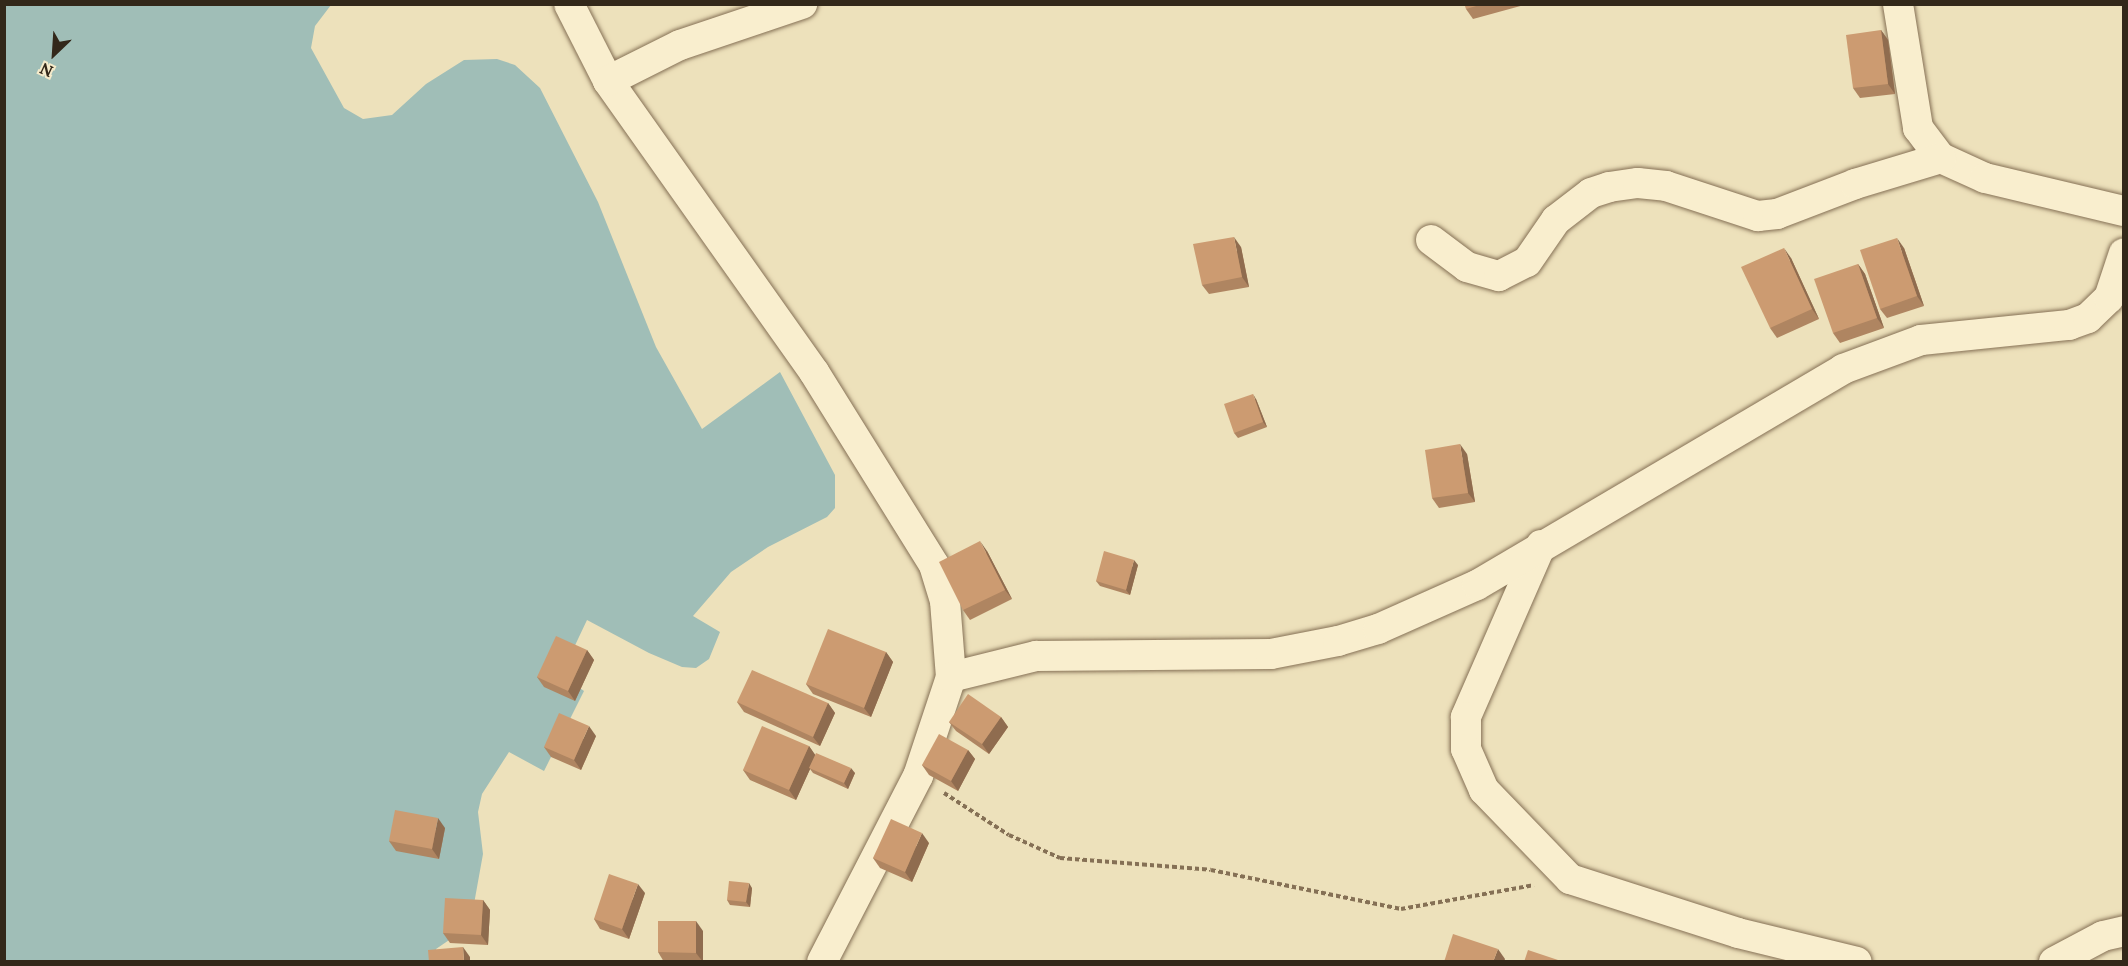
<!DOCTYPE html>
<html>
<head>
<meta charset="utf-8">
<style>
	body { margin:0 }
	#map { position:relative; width:2128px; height:966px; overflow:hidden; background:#ede1bb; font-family:Lora,serif }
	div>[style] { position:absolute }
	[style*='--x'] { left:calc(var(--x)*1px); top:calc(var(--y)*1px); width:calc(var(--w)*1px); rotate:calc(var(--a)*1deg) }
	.water>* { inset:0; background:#a0beb7 }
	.path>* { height:4px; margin-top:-2px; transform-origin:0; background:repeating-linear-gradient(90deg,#857055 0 4.5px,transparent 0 7.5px) }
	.roads { filter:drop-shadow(0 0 2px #857055) drop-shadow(0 0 2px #857055) }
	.minor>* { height:30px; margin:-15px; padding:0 15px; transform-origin:15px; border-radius:15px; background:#f9eece }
	.wall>* { inset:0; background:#af8561 }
	.shaded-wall>* { inset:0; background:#8f6c4f }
	.building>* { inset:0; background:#cc9b71 }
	span { translate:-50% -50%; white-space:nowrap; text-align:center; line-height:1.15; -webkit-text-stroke:4.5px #f5ebcb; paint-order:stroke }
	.frame { position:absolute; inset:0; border:6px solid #33281a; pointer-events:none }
	.north { position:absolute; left:24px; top:24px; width:60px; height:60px; -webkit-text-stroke:4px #f5ebcb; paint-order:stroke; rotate:205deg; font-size:16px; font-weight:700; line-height:24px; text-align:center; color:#33281a }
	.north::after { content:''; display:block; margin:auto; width:21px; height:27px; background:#33281a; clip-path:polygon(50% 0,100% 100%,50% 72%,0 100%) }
</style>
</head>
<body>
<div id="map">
	<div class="water">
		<i style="clip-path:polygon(5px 5px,331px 5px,315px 26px,311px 48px,344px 108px,363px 119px,392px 115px,426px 84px,464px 60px,497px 59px,515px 65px,540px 88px,598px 202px,656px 347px,702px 429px,780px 372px,835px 475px,835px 508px,827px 517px,768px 547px,731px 572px,693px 616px,720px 632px,709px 659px,696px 668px,682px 667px,649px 653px,587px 620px,561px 675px,584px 691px,544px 771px,509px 752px,482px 794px,478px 812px,483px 854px,472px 915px,455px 936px,436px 949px,438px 961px,5px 962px)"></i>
	</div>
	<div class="path">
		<i style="--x:944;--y:793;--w:77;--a:32.9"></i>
		<i style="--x:1009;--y:835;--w:56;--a:24.3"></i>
		<i style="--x:1060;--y:858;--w:151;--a:4.5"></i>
		<i style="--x:1211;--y:870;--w:194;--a:11.6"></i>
		<i style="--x:1401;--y:909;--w:135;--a:-10.2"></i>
	</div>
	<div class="roads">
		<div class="minor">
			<i style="--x:569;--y:4;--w:86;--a:63.1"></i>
			<i style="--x:608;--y:81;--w:357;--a:54.7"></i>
			<i style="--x:814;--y:372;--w:227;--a:58.1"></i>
			<i style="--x:934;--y:565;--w:38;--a:73"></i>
			<i style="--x:945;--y:601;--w:76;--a:85.5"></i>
			<i style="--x:951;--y:677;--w:104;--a:108.4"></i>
			<i style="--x:918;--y:776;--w:209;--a:117.3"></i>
			<i style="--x:1898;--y:4;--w:126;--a:80.8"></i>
			<i style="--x:1918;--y:128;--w:38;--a:53"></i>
			<i style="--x:1941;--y:158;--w:48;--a:24.4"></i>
			<i style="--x:1985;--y:178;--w:143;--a:13.4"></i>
			<i style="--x:608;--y:81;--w:80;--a:-26.6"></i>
			<i style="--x:680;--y:45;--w:129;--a:-18.6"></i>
			<i style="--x:1431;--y:240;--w:45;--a:36.9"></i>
			<i style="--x:1467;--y:267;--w:33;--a:16"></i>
			<i style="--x:1499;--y:276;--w:31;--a:-27"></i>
			<i style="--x:1527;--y:262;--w:51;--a:-55.4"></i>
			<i style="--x:1556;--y:220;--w:44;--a:-37.6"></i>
			<i style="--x:1591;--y:193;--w:19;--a:-18"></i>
			<i style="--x:1609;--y:187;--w:29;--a:-8"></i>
			<i style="--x:1638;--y:183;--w:28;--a:6"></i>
			<i style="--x:1666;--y:186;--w:97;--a:18.1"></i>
			<i style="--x:1758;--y:216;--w:19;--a:-6"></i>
			<i style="--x:1777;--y:214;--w:84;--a:-21"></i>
			<i style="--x:1855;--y:184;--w:90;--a:-16.8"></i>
			<i style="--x:1541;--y:545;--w:188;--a:113.6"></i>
			<i style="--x:1466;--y:717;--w:32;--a:90"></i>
			<i style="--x:1466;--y:749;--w:45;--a:66.3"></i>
			<i style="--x:1484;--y:790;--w:124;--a:46"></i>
			<i style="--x:1570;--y:879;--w:176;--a:17.8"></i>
			<i style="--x:1738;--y:933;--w:122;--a:13.7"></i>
			<i style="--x:951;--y:677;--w:88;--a:-13.9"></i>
			<i style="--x:1036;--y:656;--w:235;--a:-0.5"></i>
			<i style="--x:1271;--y:654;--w:68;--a:-11"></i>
			<i style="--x:1338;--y:641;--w:42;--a:-16.7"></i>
			<i style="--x:1378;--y:629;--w:108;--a:-24"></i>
			<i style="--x:1477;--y:585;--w:425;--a:-30.5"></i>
			<i style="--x:1843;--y:369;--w:83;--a:-20.4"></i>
			<i style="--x:1921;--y:340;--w:149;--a:-5.8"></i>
			<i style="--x:2069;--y:325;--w:20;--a:-20"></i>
			<i style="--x:2088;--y:318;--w:29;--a:-44"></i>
			<i style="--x:2109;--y:298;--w:47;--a:-71.6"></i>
			<i style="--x:2054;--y:962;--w:55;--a:-28"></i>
			<i style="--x:2103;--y:936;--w:22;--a:-13"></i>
		</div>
	</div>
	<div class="wall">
		<i style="clip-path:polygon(1465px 4px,1528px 4px,1473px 19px,1466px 9px)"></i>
		<i style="clip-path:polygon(1881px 30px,1888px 40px,1895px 94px,1860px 98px,1853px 88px)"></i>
		<i style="clip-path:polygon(1241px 247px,1249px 287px,1209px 294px,1202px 285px)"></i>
		<i style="clip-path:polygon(1904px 248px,1924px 306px,1887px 318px,1880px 309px)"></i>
		<i style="clip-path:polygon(1791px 258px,1819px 319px,1777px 338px,1770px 328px)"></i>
		<i style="clip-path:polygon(1858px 264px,1865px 274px,1884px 328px,1840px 343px,1833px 333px)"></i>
		<i style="clip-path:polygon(1256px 399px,1267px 427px,1238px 438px,1234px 433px)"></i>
		<i style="clip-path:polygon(1467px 454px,1475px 502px,1439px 508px,1432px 498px)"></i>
		<i style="clip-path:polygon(987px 551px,1012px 599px,970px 620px,963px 610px)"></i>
		<i style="clip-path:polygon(1138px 565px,1130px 595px,1100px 586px,1096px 581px)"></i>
		<i style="clip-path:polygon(587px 650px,594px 660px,575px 701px,544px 687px,537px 677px)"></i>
		<i style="clip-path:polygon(886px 652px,893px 662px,871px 717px,813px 694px,806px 684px)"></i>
		<i style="clip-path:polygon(737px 702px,828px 703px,835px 713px,820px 746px,744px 712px)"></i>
		<i style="clip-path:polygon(1001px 717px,1008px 727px,989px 754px,956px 731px,949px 722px)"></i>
		<i style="clip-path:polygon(596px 736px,581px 770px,551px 757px,544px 747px)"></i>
		<i style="clip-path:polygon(809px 746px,815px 755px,855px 773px,848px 789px,813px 773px,810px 769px,796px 800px,750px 780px,743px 770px)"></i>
		<i style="clip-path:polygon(968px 750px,975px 759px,958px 791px,929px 775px,922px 765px)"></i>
		<i style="clip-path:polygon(445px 828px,439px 859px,396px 851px,389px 841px)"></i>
		<i style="clip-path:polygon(929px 843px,912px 882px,880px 868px,873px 858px)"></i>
		<i style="clip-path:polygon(752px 888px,750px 907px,730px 905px,727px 900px)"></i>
		<i style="clip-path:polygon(645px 893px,629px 939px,600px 929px,594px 919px)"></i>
		<i style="clip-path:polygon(483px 900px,490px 910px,488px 945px,450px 943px,443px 933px)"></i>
		<i style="clip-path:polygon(703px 931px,703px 962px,664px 962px,658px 952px)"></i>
	</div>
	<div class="shaded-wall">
		<i style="clip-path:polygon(1881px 30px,1888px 40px,1895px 94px,1888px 84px)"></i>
		<i style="clip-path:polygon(1234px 237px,1241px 247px,1249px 287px,1242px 277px)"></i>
		<i style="clip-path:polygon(1897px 238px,1904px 248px,1924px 306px,1917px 296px)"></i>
		<i style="clip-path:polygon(1784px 248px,1791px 258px,1819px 319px,1812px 309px)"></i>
		<i style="clip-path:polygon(1858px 264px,1865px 274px,1884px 328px,1877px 318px)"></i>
		<i style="clip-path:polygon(1253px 394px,1256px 399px,1267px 427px,1263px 422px)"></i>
		<i style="clip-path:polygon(1460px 444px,1467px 454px,1475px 502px,1468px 493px)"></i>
		<i style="clip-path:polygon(980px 541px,987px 551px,1012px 599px,1005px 590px)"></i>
		<i style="clip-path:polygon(1134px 560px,1138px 565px,1130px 595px,1126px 590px)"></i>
		<i style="clip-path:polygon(587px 650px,594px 660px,575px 701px,568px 691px)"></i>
		<i style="clip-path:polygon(886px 652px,893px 662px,871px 717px,864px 708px)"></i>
		<i style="clip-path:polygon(828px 703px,835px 713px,820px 746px,813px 737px)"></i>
		<i style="clip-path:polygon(1001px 717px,1008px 727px,989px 754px,982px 744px)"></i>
		<i style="clip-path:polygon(589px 726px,596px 736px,581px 770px,574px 760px)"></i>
		<i style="clip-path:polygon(809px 746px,816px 756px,796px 800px,789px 790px)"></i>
		<i style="clip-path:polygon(968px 750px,975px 759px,958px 791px,951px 781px)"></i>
		<i style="clip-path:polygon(851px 768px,855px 773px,848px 789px,844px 783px)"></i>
		<i style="clip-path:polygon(438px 818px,445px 828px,439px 859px,432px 849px)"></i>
		<i style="clip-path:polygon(922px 833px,929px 843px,912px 882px,905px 872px)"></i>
		<i style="clip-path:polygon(749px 883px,752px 888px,750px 907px,746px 902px)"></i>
		<i style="clip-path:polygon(638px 884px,645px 893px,629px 939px,622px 929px)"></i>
		<i style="clip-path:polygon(483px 900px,490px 910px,488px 945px,481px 935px)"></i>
		<i style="clip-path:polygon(696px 921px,703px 931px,703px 962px,696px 953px)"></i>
		<i style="clip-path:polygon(463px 947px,470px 957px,470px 962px,464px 962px)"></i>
		<i style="clip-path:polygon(1498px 949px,1505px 959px,1504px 962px,1493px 962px)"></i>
	</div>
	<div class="building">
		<i style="clip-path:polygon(1465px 4px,1483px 4px,1466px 9px)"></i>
		<i style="clip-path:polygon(1881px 30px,1888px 84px,1853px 88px,1846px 35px)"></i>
		<i style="clip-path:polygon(1234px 237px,1242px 277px,1202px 285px,1193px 244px)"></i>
		<i style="clip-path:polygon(1897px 238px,1917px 296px,1880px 309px,1860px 250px)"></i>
		<i style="clip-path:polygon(1784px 248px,1812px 309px,1770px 328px,1741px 267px)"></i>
		<i style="clip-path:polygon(1858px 264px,1877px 318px,1833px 333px,1814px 279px)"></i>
		<i style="clip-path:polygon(1253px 394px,1263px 422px,1234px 433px,1224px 404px)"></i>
		<i style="clip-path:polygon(1460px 444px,1468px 493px,1432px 498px,1425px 450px)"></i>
		<i style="clip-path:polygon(980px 541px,1005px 590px,963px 610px,939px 562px)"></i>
		<i style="clip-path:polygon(1104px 551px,1134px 560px,1126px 590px,1096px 581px)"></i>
		<i style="clip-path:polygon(828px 629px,886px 652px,864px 708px,806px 684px)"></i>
		<i style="clip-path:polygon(556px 636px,587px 650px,568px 691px,537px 677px)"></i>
		<i style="clip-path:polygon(752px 670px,828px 703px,813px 737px,737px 702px)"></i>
		<i style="clip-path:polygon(968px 694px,1001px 717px,982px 744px,949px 722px)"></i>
		<i style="clip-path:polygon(559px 713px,589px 726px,574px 760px,544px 747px)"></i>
		<i style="clip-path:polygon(762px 726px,809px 746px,789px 790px,743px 770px)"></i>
		<i style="clip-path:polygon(939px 734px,968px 750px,951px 781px,922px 765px)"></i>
		<i style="clip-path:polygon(816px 753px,851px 768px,844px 783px,809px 768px)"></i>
		<i style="clip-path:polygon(395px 810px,438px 818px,432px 849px,389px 841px)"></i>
		<i style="clip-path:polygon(891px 819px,922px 833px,905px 872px,873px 858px)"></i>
		<i style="clip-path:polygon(609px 874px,638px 884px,622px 929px,594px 919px)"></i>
		<i style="clip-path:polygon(729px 881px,749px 883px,746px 902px,727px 900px)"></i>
		<i style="clip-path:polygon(445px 898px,483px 900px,481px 935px,443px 933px)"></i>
		<i style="clip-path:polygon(658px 921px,696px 921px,696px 953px,658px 952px)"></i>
		<i style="clip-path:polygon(1453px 934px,1498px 949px,1493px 962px,1444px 962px)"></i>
		<i style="clip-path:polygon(463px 947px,464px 962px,429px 962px,428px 950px)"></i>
		<i style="clip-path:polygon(1528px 950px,1561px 961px,1561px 962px,1524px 962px)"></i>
	</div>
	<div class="frame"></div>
	<div class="north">N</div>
</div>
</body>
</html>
